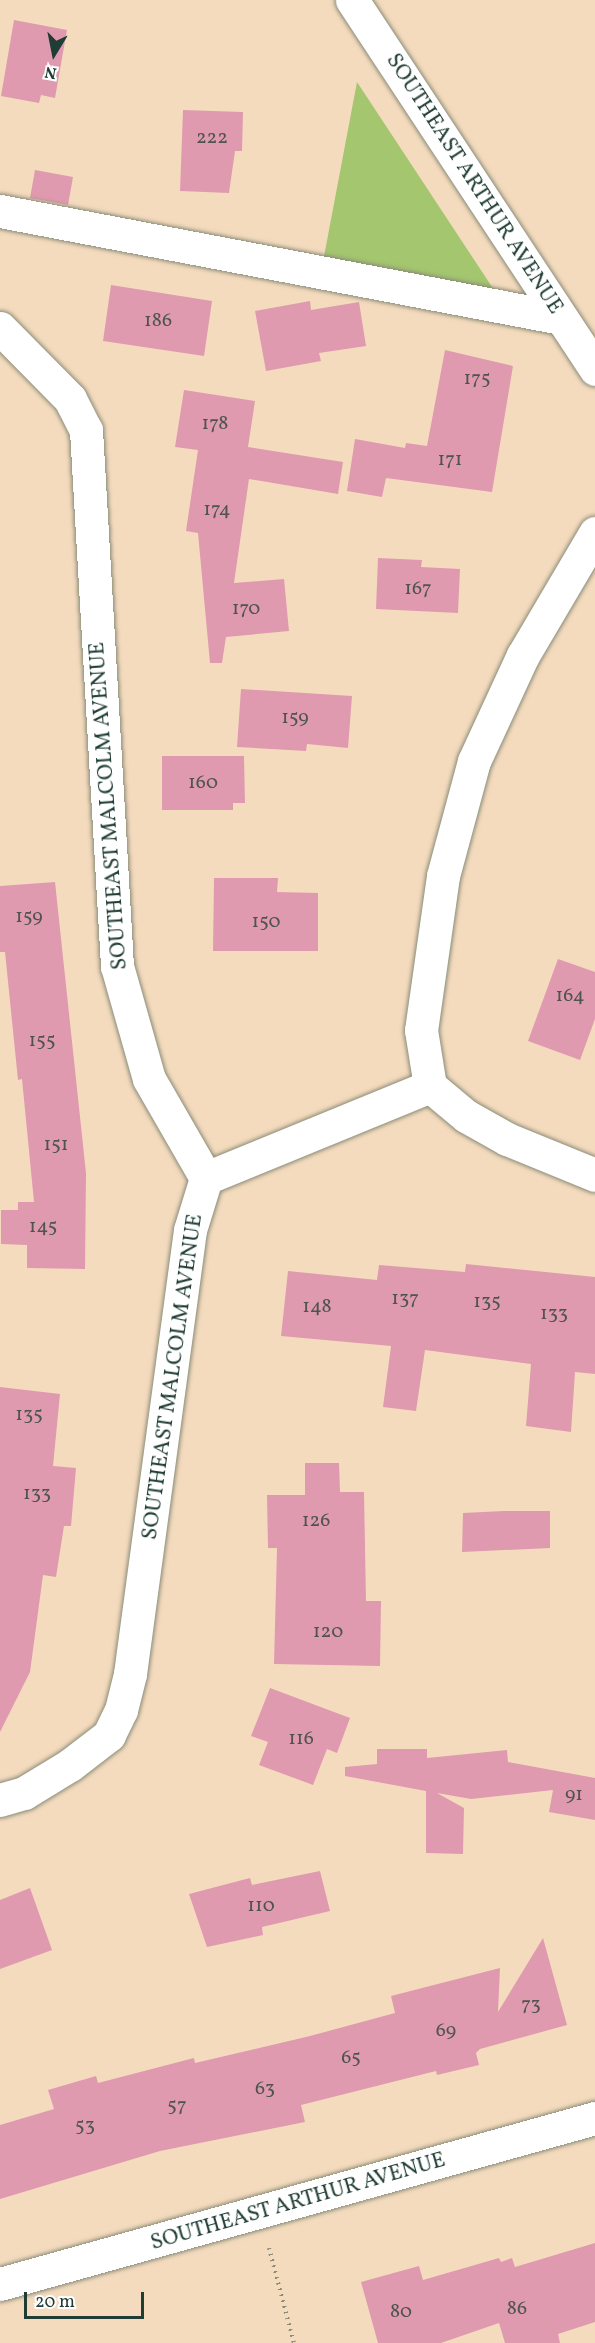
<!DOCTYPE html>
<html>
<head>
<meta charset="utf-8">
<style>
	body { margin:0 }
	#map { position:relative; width:595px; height:2343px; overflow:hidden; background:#f5dbbe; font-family:Vollkorn,serif }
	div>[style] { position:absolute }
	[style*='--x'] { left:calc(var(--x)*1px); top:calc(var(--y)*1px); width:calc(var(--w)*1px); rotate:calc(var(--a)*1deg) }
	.green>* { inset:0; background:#a4c66f }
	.building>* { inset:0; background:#df9ab0 }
	.path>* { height:4px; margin-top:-2px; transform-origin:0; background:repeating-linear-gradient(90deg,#8a8c79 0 1.5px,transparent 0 6px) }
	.roads { filter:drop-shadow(0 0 2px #8a8c79) drop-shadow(0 0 2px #8a8c79) }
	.minor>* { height:33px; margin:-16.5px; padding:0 16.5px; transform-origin:16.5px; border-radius:16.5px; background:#fff }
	span { translate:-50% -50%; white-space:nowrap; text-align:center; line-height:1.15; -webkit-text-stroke:4.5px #fff; paint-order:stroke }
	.number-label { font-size:20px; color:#4f5453 }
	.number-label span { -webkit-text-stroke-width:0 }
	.street-label { font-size:22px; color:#1f3d34 }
	.north { position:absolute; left:24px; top:24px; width:60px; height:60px; -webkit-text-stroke:4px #fff; paint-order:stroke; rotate:190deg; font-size:16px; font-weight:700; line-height:24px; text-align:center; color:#1f3d34 }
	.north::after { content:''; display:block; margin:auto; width:21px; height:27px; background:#1f3d34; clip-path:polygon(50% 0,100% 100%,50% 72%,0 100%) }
	.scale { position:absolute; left:24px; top:2292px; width:120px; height:27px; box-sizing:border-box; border:3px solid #1f3d34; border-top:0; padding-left:8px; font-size:18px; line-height:21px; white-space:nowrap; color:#1f3d34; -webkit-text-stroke:4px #fff; paint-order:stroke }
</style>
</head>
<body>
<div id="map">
	<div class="green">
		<i style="clip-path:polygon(357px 82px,500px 299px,322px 267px)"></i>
	</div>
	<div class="building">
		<i style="clip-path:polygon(14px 20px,67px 30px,55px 98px,41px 95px,39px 103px,1px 96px)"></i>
		<i style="clip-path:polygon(183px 110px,243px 112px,242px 151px,235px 151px,229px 193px,180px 191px)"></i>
		<i style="clip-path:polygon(35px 170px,73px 177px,68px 205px,30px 198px)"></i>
		<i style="clip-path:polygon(111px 285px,212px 301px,204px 356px,103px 341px)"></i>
		<i style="clip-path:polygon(310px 301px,311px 310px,359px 302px,366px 346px,319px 353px,321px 361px,266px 371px,255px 311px)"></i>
		<i style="clip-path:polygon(445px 350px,513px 366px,492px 492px,386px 478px,382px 497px,347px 491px,355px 439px,405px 448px,406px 443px,427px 446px)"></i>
		<i style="clip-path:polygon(184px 390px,255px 401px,248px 447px,343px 462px,338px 494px,249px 479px,234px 583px,284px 579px,289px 631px,226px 637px,222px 663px,210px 663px,198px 533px,186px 531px,198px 450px,175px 447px)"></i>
		<i style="clip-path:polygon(378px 558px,422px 560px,421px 567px,460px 569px,458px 613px,376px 609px)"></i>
		<i style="clip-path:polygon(241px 689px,352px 696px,348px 748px,307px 744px,306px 751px,237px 747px)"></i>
		<i style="clip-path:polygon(162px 756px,244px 756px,245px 803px,233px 803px,233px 810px,162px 810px)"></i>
		<i style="clip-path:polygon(214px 878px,278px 878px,277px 892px,318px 893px,318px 951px,213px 951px)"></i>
		<i style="clip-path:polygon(55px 882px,86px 1173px,85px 1269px,27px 1268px,27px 1245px,1px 1244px,1px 1210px,18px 1210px,18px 1202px,34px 1202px,22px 1079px,18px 1080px,5px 952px,0 952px,0 886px)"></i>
		<i style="clip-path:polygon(558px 959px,595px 972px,595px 1019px,580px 1060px,528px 1041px)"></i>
		<i style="clip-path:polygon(466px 1264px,595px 1277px,595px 1374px,575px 1372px,571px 1432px,526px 1426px,531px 1364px,425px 1350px,416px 1411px,383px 1407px,391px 1346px,281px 1336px,288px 1271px,377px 1280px,379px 1265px,465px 1272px)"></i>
		<i style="clip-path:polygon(0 1387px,60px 1394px,53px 1466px,76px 1468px,71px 1526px,64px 1526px,56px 1577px,43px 1575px,30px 1672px,0 1732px)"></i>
		<i style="clip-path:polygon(305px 1463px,339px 1463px,340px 1492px,364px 1492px,366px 1601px,381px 1601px,380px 1666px,274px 1664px,277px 1548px,268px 1548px,267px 1495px,305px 1495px)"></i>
		<i style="clip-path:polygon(504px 1511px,550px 1511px,550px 1548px,462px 1552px,463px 1513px)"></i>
		<i style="clip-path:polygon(270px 1688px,350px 1718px,337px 1753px,327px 1749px,313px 1785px,259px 1765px,268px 1742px,251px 1736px)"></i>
		<i style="clip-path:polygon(377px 1749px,427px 1749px,427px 1758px,507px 1750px,508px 1762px,595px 1778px,595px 1820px,549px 1812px,553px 1790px,471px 1799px,437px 1793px,464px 1808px,463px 1854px,426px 1853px,426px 1791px,345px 1776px,345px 1767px,377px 1764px)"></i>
		<i style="clip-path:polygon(320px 1871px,330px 1911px,262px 1927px,263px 1935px,207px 1947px,189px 1894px,250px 1878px,252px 1885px)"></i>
		<i style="clip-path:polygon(30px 1888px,52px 1950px,0 1969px,0 1900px)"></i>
		<i style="clip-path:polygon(543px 1938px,567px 2025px,480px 2049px,476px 2053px,479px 2065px,437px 2075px,436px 2071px,301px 2105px,305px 2122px,160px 2151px,0 2199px,0 2125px,54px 2109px,48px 2090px,96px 2076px,98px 2083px,194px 2058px,195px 2063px,310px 2036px,395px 2013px,391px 1996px,500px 1968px,498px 2012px)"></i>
		<i style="clip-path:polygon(595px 2243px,595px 2322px,558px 2334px,560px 2343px,505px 2343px,499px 2323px,441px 2343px,378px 2343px,361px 2282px,419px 2266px,423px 2280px,499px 2258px,501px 2262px,512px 2258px,515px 2267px)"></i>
	</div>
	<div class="path">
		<i style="--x:269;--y:2248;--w:98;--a:75.3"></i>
	</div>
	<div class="roads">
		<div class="minor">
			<i style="--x:352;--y:0;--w:442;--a:56.6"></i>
			<i style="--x:0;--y:211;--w:571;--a:10.8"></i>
			<i style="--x:0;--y:328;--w:100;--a:45.4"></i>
			<i style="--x:70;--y:399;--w:35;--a:63"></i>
			<i style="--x:86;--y:430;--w:537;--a:86.69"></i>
			<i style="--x:117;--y:966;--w:117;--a:74.2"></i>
			<i style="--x:149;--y:1079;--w:114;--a:60.1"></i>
			<i style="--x:206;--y:1178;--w:54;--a:107.1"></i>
			<i style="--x:190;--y:1230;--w:448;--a:97.7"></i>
			<i style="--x:130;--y:1674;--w:37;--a:104"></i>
			<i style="--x:121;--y:1710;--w:28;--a:116"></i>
			<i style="--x:109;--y:1735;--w:49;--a:142.4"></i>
			<i style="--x:70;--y:1765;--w:54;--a:148.7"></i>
			<i style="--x:24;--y:1793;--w:25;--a:164"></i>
			<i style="--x:595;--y:533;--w:142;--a:120.5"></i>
			<i style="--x:523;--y:655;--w:117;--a:114.8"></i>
			<i style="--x:474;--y:761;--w:119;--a:105.1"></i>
			<i style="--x:443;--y:876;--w:156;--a:98.1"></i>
			<i style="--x:421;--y:1030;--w:57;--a:80.9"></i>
			<i style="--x:430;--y:1086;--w:47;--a:39.8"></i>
			<i style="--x:466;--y:1116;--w:47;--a:29.3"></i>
			<i style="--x:507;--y:1139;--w:95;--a:22.2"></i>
			<i style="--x:206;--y:1178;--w:242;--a:-22.3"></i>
			<i style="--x:0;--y:2284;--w:618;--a:-15.59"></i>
		</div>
	</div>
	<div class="number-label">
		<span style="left:212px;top:138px">222</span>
		<span style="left:158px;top:321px">186</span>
		<span style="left:477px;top:379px">175</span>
		<span style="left:215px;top:424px">178</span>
		<span style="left:450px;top:460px">171</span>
		<span style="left:217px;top:510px">174</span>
		<span style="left:418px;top:589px">167</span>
		<span style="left:246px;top:609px">170</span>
		<span style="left:295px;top:718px">159</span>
		<span style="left:203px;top:783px">160</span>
		<span style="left:29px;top:917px">159</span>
		<span style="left:266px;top:922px">150</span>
		<span style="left:570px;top:996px">164</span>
		<span style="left:42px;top:1041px">155</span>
		<span style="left:56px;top:1145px">151</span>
		<span style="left:43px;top:1227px">145</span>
		<span style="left:405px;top:1299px">137</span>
		<span style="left:487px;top:1302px">135</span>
		<span style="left:317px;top:1307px">148</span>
		<span style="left:554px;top:1314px">133</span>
		<span style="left:29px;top:1415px">135</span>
		<span style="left:37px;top:1494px">133</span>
		<span style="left:316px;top:1521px">126</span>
		<span style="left:328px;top:1632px">120</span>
		<span style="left:301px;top:1739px">116</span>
		<span style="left:574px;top:1795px">91</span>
		<span style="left:261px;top:1906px">110</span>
		<span style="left:531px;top:2005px">73</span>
		<span style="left:446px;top:2031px">69</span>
		<span style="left:351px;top:2058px">65</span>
		<span style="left:265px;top:2089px">63</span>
		<span style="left:177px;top:2106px">57</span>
		<span style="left:85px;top:2126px">53</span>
		<span style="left:517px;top:2309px">86</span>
		<span style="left:401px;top:2312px">80</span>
	</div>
	<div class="street-label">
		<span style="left:474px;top:184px;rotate:57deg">SOUTHEAST ARTHUR AVENUE</span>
		<span style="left:109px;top:806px;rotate:-94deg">SOUTHEAST MALCOLM AVENUE</span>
		<span style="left:173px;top:1377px;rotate:-82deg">SOUTHEAST MALCOLM AVENUE</span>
		<span style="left:298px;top:2202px;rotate:-16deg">SOUTHEAST ARTHUR AVENUE</span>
	</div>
	<div class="north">N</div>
	<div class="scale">20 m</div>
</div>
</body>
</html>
